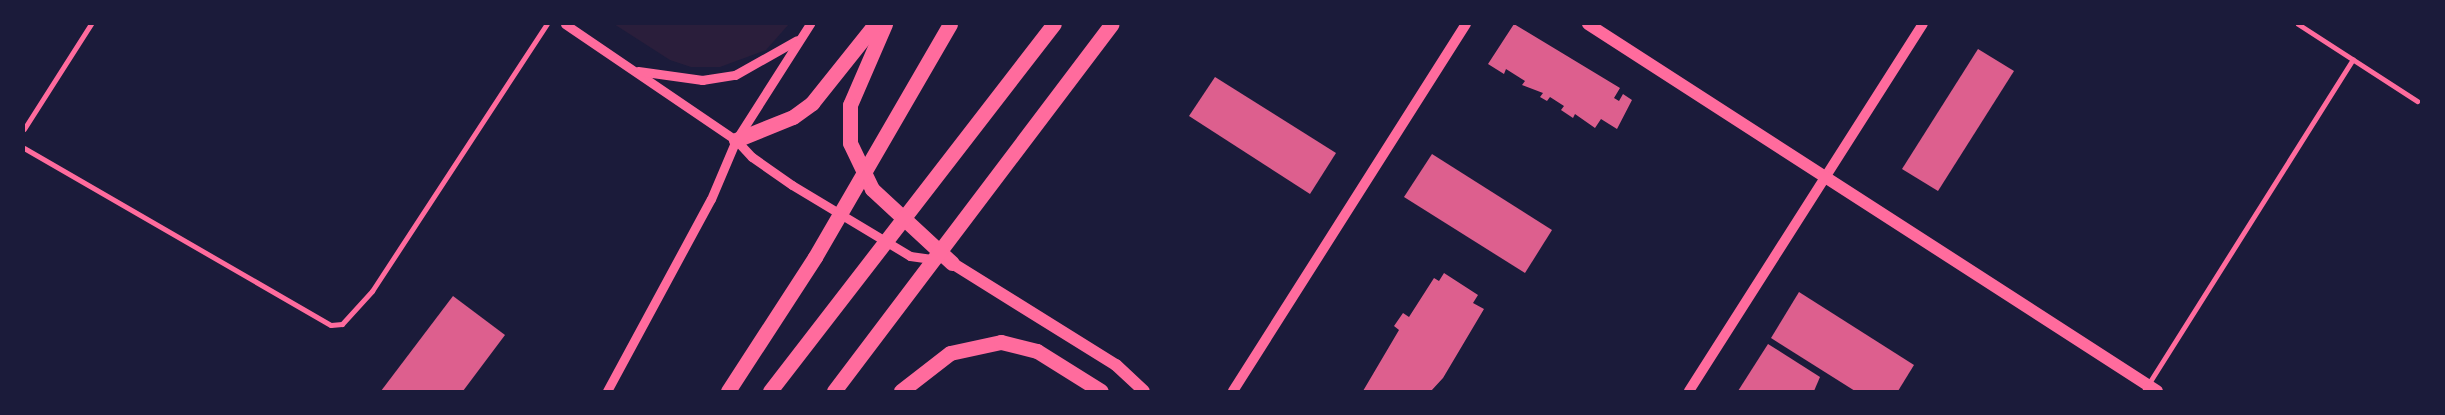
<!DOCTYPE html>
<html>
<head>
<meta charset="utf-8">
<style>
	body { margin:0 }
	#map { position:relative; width:2445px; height:415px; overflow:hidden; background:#1b1b3a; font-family:"Public Sans",sans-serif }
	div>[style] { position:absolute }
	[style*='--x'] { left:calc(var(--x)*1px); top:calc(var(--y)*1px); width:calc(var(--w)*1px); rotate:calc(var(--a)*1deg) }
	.green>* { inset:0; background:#2a1e3b }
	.building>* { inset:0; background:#dd5f8e }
	.minor>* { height:5px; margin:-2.5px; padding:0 2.5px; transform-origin:2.5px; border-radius:2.5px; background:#ff6b9d }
	.tertiary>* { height:9px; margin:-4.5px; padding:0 4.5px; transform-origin:4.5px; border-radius:4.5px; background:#ff6b9d }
	.secondary>* { height:10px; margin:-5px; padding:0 5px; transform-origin:5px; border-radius:5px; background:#ff6b9d }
	.primary>* { height:12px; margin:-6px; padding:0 6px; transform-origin:6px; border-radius:6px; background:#ff6b9d }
	.motorway>* { height:15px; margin:-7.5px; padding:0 7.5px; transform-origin:7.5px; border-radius:7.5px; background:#ff6b9d }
	span { translate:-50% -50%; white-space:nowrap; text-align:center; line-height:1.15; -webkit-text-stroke:4px #1b1b3a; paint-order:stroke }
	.frame { position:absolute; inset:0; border:25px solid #1b1b3a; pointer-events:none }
</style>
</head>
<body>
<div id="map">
	<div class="green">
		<i style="clip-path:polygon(614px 24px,789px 24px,766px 50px,720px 67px,691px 67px,670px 60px)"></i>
	</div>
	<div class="building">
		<i style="clip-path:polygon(1514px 24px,1620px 88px,1614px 98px,1619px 101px,1623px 94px,1632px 100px,1617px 129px,1601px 119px,1595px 128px,1575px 114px,1573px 118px,1561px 110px,1564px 106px,1550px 97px,1547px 101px,1540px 97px,1543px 93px,1522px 85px,1525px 81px,1506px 69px,1504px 74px,1488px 64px)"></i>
		<i style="clip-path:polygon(1978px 49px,2014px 71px,1938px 191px,1902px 169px)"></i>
		<i style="clip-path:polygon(1215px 77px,1336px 153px,1310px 194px,1189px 116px)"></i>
		<i style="clip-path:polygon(1432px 154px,1552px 230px,1525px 273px,1404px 197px)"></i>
		<i style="clip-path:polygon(1444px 273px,1478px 295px,1473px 303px,1484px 309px,1443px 378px,1431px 391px,1363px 391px,1399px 330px,1394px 326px,1403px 313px,1409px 317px,1434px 278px,1439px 281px)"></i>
		<i style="clip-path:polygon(1799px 292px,1914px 365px,1898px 391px,1855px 391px,1771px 338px)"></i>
		<i style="clip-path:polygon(453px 296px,505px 335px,463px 391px,381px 391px)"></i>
		<i style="clip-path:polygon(1768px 344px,1820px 377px,1814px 391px,1738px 391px)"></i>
	</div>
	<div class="minor">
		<i style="--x:2298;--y:24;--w:142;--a:32.9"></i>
		<i style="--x:24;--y:129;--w:125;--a:-57.5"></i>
		<i style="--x:24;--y:148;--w:354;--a:30"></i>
		<i style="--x:331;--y:325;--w:11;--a:-5"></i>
		<i style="--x:342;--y:324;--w:45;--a:-47.7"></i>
		<i style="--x:372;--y:291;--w:319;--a:-56.8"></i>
		<i style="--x:2144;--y:391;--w:392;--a:-57.8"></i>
	</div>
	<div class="tertiary">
		<i style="--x:565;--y:24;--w:207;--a:34.2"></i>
		<i style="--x:736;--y:140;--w:23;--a:47"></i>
		<i style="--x:752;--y:157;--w:49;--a:35"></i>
		<i style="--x:792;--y:185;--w:138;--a:31"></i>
		<i style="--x:910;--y:256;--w:27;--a:8"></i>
		<i style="--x:638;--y:71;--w:65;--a:8"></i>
		<i style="--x:702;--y:80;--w:33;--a:-9"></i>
		<i style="--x:735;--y:75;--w:71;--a:-29.4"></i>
		<i style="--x:607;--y:391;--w:218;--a:-61.6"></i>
		<i style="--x:711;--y:199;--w:64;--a:-67"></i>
		<i style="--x:736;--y:140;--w:138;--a:-57.5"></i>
	</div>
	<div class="secondary">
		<i style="--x:1233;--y:391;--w:435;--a:-57.6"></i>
		<i style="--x:1689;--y:391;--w:435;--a:-57.5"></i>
	</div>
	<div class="primary">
		<i style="--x:1588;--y:24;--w:677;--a:32.82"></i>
		<i style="--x:952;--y:263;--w:193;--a:31.9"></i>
		<i style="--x:1116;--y:365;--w:38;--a:43"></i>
	</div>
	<div class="motorway">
		<i style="--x:885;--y:24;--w:88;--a:113.4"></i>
		<i style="--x:850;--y:105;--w:38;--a:90"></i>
		<i style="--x:850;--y:143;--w:51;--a:64.4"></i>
		<i style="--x:872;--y:189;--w:109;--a:42.8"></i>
		<i style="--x:736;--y:140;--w:61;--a:-22"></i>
		<i style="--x:793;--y:117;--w:24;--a:-36"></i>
		<i style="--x:812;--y:103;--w:101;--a:-51.4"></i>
		<i style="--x:728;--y:391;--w:160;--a:-57"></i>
		<i style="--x:815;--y:257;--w:269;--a:-59.9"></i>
		<i style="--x:770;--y:391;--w:464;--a:-52.3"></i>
		<i style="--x:834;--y:391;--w:460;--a:-52.9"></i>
		<i style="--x:901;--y:391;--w:62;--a:-37.8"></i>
		<i style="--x:950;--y:353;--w:52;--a:-12.2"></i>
		<i style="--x:1001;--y:342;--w:37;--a:14"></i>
		<i style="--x:1037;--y:351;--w:75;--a:32"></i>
	</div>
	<div class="frame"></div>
</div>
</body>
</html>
